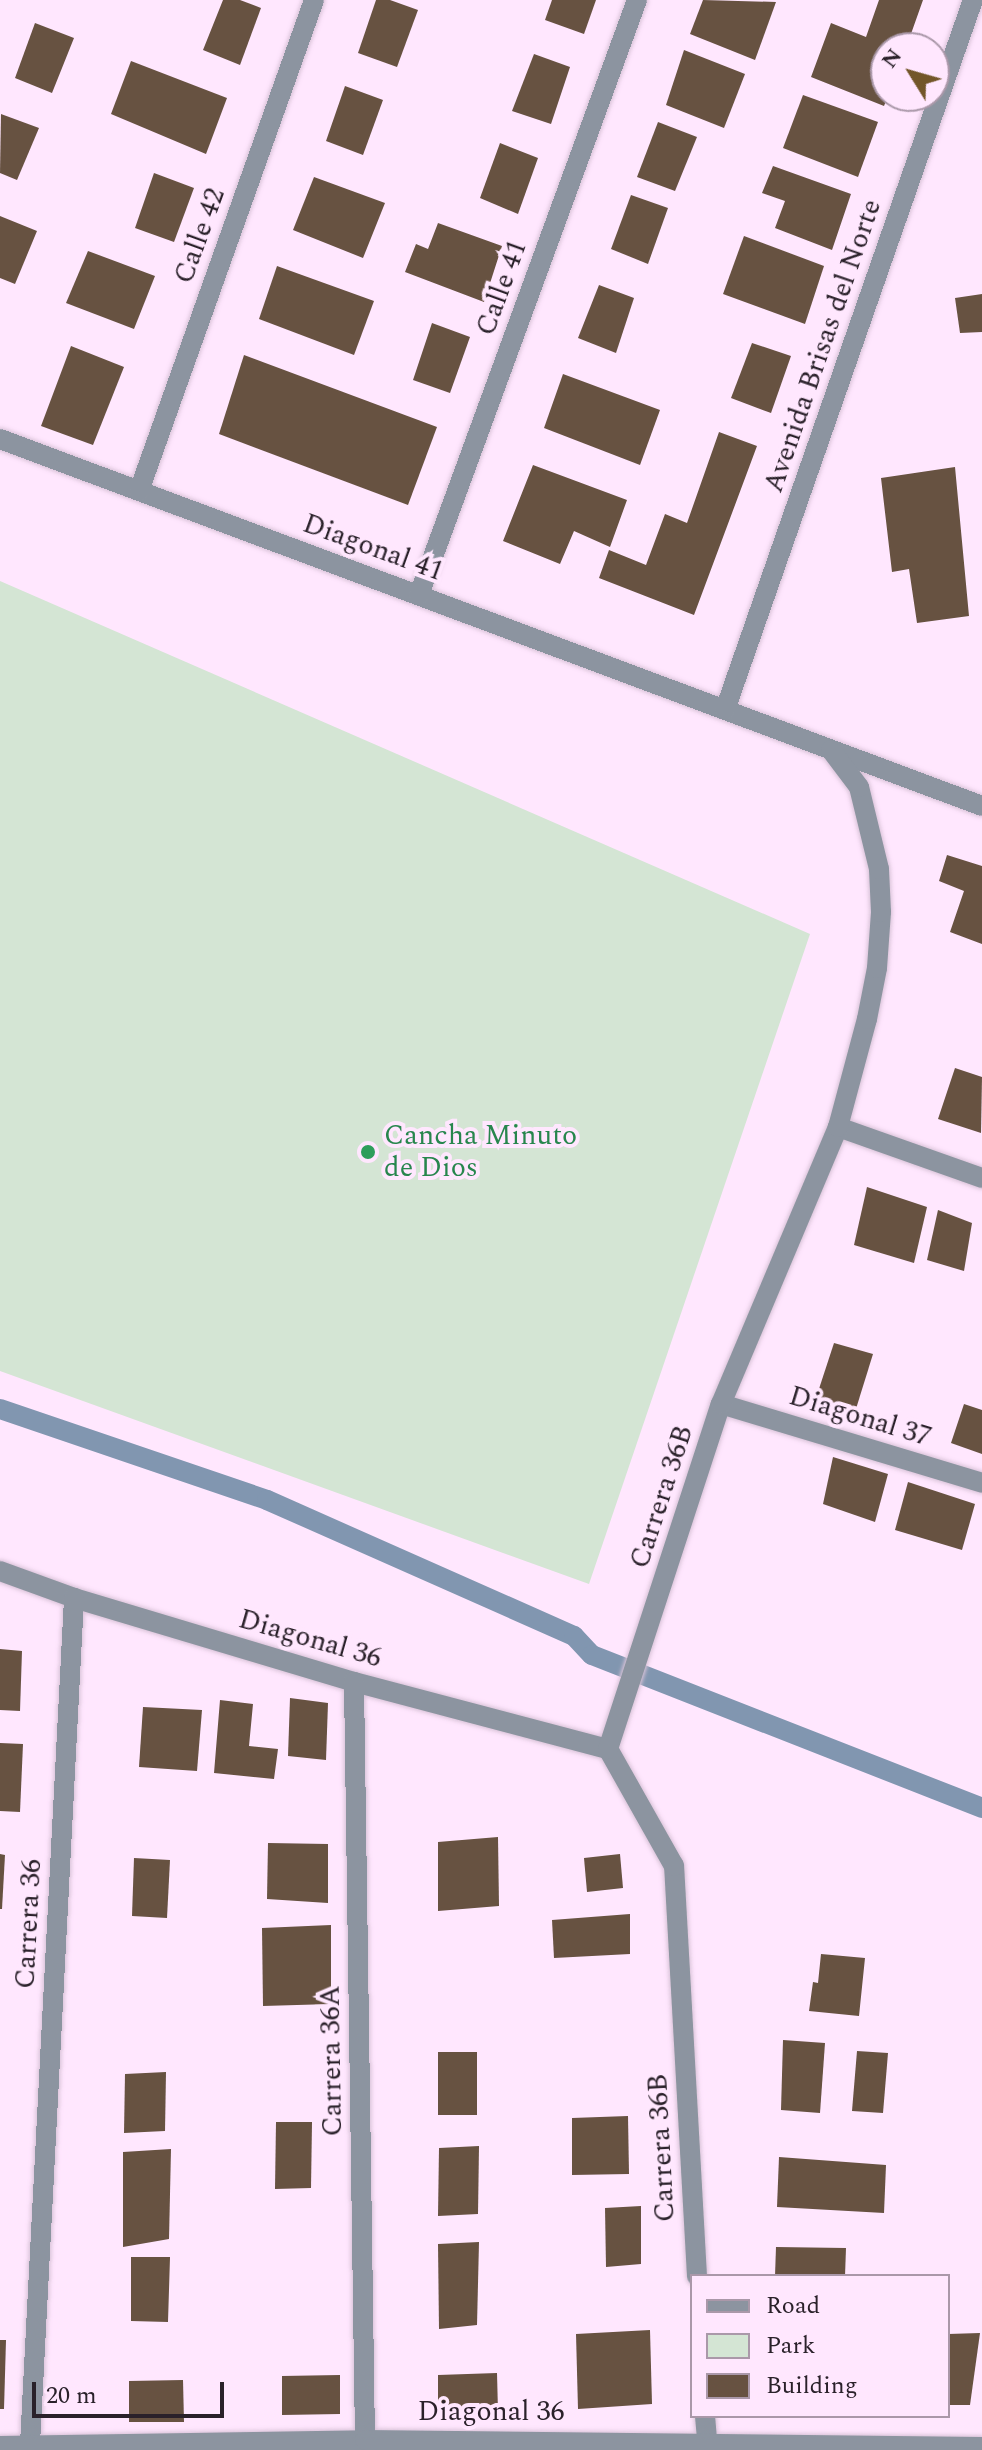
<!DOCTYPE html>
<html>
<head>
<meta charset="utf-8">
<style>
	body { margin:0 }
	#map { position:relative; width:982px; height:2450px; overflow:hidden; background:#ffe7fe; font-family:Spectral,serif }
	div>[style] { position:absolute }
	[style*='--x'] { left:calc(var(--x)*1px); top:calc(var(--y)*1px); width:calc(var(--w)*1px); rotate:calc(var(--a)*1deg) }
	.green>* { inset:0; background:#d4e5d4 }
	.stream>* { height:20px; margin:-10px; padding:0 10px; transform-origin:10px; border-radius:10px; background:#8196b0 }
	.building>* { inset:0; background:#675241 }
	.roads { filter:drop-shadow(0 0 2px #d9c3d8) drop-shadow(0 0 2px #d9c3d8) }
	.minor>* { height:20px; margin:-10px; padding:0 10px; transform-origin:10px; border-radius:10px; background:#8c94a0 }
	.dots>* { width:22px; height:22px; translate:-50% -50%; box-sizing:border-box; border:4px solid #ffe7fe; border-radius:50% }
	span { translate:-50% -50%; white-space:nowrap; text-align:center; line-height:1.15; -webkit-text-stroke:8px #ffe7fe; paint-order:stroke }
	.street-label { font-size:28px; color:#2a212a }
	.leisure-label { font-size:28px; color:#27864d }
	.left { translate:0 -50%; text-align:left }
	.legend { position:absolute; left:690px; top:2274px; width:260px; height:144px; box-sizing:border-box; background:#ffe7fe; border:2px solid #aa98a9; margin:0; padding:10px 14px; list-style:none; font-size:24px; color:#2a212a }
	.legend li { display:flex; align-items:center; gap:16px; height:40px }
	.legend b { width:40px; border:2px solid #aa98a9 }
	.north { position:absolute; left:870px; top:32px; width:80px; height:80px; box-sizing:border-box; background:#ffe7fe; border:2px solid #aa98a9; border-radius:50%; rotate:307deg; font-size:22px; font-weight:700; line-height:32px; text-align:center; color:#2a212a }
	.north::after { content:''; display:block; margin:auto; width:28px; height:36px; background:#735629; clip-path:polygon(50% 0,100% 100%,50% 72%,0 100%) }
	.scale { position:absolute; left:32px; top:2382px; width:192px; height:36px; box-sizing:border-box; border:4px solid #2a212a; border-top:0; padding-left:10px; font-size:24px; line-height:28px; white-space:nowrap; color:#2a212a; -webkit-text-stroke:6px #ffe7fe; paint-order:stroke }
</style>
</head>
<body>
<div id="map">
	<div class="green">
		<i style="clip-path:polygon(0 581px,810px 934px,589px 1584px,0 1371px)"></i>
	</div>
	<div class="stream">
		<i style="--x:0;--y:1409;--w:282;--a:18.8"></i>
		<i style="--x:267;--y:1500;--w:336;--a:23.9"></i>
		<i style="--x:574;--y:1636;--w:26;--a:47"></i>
		<i style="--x:592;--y:1655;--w:419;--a:21.4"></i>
	</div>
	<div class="building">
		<i style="clip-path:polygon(223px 0,240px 0,261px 8px,240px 65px,203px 50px)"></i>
		<i style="clip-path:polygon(376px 0,390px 0,418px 10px,397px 67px,358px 53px)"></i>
		<i style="clip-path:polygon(552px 0,596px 0,584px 34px,545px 20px)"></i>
		<i style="clip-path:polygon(703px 0,776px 2px,755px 60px,690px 34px)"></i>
		<i style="clip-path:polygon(879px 0,923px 0,906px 48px,886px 48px,888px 96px,884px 106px,811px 77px,831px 23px,866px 37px)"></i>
		<i style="clip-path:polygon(35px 23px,74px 38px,52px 93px,15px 78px)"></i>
		<i style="clip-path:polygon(684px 50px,745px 74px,724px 128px,666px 105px)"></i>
		<i style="clip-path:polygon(534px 54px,570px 67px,551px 124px,512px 111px)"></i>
		<i style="clip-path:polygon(131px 61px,227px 98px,206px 154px,111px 114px)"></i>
		<i style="clip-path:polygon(345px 86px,383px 100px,363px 155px,326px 141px)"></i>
		<i style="clip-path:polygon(803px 95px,878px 122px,858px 177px,783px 148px)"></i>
		<i style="clip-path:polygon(1px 114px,39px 128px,17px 180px,0 173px)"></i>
		<i style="clip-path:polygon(658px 122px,697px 137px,675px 191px,637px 177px)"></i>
		<i style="clip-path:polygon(500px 143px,538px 158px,518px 214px,480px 198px)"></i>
		<i style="clip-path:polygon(773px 166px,851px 194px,832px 250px,775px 228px,785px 201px,762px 193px)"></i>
		<i style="clip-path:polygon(154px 173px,194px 188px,174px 242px,135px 228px)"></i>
		<i style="clip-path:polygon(314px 177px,385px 203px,363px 258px,293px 230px)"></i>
		<i style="clip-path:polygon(631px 195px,668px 208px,648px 264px,611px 249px)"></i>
		<i style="clip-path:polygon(0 216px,37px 231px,15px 284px,0 278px)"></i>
		<i style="clip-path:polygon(438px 223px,502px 246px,484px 302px,405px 272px,416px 244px,428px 249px)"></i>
		<i style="clip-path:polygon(744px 236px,824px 266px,805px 324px,723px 294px)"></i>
		<i style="clip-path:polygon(88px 251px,155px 276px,134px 329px,66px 303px)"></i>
		<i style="clip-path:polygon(277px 266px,374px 301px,354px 355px,259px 319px)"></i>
		<i style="clip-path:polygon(599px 285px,634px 298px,616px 353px,578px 338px)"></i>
		<i style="clip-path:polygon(982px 294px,982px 332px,960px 333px,955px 298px)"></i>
		<i style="clip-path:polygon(432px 323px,470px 337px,450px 393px,413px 380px)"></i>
		<i style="clip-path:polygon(752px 343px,791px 356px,771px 413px,731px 398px)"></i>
		<i style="clip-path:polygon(71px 346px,124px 367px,93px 445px,41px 426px)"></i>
		<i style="clip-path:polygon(244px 355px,437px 427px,408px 505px,219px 434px)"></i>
		<i style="clip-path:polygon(563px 374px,660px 410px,640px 465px,544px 428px)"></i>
		<i style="clip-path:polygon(719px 432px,757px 446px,694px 615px,599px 578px,609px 550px,646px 565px,665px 514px,687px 523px)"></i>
		<i style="clip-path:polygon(533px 465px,627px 500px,610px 547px,574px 531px,560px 564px,503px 541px)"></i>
		<i style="clip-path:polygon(955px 467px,969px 616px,917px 623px,909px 569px,892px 572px,881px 478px)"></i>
		<i style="clip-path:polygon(947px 855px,982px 866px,982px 944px,950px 932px,964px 891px,939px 881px)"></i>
		<i style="clip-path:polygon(955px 1068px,982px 1077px,981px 1133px,938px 1119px)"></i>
		<i style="clip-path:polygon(867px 1187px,927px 1207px,914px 1263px,854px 1245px)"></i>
		<i style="clip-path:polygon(938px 1210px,972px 1223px,964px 1271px,927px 1260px)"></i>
		<i style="clip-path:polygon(834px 1343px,873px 1354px,855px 1412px,816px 1398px)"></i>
		<i style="clip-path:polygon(964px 1404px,982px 1410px,982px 1454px,951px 1443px)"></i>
		<i style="clip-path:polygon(833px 1457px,888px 1474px,875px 1522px,823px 1504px)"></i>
		<i style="clip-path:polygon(908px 1482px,975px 1504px,962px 1550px,895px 1530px)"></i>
		<i style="clip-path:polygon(0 1649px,22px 1651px,20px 1711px,0 1710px)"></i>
		<i style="clip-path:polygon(290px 1698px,328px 1703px,326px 1760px,288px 1756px)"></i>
		<i style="clip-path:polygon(220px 1700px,253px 1704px,249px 1746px,278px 1749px,274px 1779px,214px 1773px)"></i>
		<i style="clip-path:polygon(143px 1707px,202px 1710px,197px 1771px,139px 1767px)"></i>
		<i style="clip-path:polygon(0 1743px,23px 1744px,20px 1812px,0 1811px)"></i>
		<i style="clip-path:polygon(498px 1837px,499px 1906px,438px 1911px,438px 1842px)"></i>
		<i style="clip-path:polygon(268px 1843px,328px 1844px,328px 1903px,267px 1899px)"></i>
		<i style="clip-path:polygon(0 1854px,5px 1855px,2px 1909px,0 1909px)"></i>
		<i style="clip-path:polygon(620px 1854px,623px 1888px,587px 1892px,584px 1858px)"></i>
		<i style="clip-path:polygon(134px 1858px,170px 1860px,167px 1918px,132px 1916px)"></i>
		<i style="clip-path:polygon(630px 1914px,630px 1954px,554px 1958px,552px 1920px)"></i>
		<i style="clip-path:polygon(331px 1925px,331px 2004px,263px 2006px,262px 1928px)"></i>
		<i style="clip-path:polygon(821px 1954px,865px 1958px,859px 2016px,809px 2011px,813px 1982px,818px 1983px)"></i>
		<i style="clip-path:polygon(783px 2040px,825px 2043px,820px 2113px,781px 2110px)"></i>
		<i style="clip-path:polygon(857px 2051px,888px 2053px,883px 2113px,852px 2111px)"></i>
		<i style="clip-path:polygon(438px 2052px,477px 2052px,477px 2115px,438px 2115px)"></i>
		<i style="clip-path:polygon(166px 2072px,165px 2131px,124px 2133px,125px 2074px)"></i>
		<i style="clip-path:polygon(628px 2116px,629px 2174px,572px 2175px,572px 2118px)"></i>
		<i style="clip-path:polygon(276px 2122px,312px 2122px,311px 2188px,275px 2189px)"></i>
		<i style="clip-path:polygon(479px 2146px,478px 2214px,438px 2216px,439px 2148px)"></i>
		<i style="clip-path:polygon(171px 2149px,169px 2239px,123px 2247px,123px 2152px)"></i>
		<i style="clip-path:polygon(779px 2157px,886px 2165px,884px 2213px,777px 2207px)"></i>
		<i style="clip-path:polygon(641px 2206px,641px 2264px,606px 2267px,605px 2208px)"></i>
		<i style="clip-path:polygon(479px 2242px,477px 2325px,439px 2329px,438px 2244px)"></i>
		<i style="clip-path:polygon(776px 2247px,846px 2248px,845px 2276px,775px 2276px)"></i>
		<i style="clip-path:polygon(131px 2257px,170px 2257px,168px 2322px,131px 2321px)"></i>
		<i style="clip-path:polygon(650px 2330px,652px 2404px,578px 2409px,576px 2334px)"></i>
		<i style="clip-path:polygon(980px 2333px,970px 2405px,948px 2405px,948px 2334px)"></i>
		<i style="clip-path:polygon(0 2340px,6px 2340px,4px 2409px,0 2409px)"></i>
		<i style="clip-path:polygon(497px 2373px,498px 2412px,438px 2416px,438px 2375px)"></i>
		<i style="clip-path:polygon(340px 2375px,340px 2414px,282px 2415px,282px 2376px)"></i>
		<i style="clip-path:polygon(183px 2380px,184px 2422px,129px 2422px,129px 2381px)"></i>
	</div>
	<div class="roads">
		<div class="minor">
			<i style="--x:0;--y:439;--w:1048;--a:20.49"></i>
			<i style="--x:139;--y:491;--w:521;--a:-70.38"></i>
			<i style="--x:419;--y:595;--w:634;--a:-69.88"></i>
			<i style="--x:725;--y:710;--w:752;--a:-70.75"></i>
			<i style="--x:838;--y:1127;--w:153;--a:19.5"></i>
			<i style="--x:721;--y:1404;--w:273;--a:16.8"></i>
			<i style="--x:0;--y:1571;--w:79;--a:20"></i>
			<i style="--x:74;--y:1598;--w:292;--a:16.7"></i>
			<i style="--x:354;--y:1682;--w:263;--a:14.8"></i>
			<i style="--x:354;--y:1682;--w:758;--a:89.17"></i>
			<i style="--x:697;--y:2276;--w:411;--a:-93.2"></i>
			<i style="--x:674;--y:1866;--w:134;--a:-119.4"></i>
			<i style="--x:608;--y:1749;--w:363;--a:-71.9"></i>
			<i style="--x:721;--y:1404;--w:301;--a:-67.1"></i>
			<i style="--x:838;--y:1127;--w:112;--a:-75"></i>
			<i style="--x:867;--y:1019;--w:52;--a:-78.9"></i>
			<i style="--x:877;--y:968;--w:56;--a:-85.9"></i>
			<i style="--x:881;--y:912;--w:43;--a:-92.7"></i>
			<i style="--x:879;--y:869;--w:84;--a:-103.7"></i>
			<i style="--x:859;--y:787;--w:46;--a:-127.1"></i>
			<i style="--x:705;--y:2416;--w:25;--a:85"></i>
			<i style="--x:30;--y:2444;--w:847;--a:-87.02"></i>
			<i style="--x:0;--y:2446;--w:365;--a:-0.9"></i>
			<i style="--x:365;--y:2440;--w:617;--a:0.65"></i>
		</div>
	</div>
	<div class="dots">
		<i style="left:368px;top:1152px;background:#2e9e5b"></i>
	</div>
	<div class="street-label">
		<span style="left:200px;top:236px;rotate:-70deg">Calle 42</span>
		<span style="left:502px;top:288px;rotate:-70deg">Calle 41</span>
		<span style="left:823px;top:346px;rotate:-71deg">Avenida Brisas del Norte</span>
		<span style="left:373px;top:548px;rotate:20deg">Diagonal 41</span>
		<span style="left:860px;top:1417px;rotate:17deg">Diagonal 37</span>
		<span style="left:662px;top:1497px;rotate:-72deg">Carrera 36B</span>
		<span style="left:310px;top:1639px;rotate:16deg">Diagonal 36</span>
		<span style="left:29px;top:1924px;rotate:-87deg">Carrera 36</span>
		<span style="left:332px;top:2061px;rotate:-91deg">Carrera 36A</span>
		<span style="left:662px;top:2148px;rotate:-93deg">Carrera 36B</span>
		<span style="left:491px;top:2412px">Diagonal 36</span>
	</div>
	<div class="leisure-label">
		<span class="left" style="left:384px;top:1152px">Cancha Minuto<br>de Dios</span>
	</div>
	<ul class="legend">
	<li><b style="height:10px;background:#8c94a0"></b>Road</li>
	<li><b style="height:22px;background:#d4e5d4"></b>Park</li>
	<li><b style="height:22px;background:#675241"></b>Building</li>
	</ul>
	<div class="north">N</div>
	<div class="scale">20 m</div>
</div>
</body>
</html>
